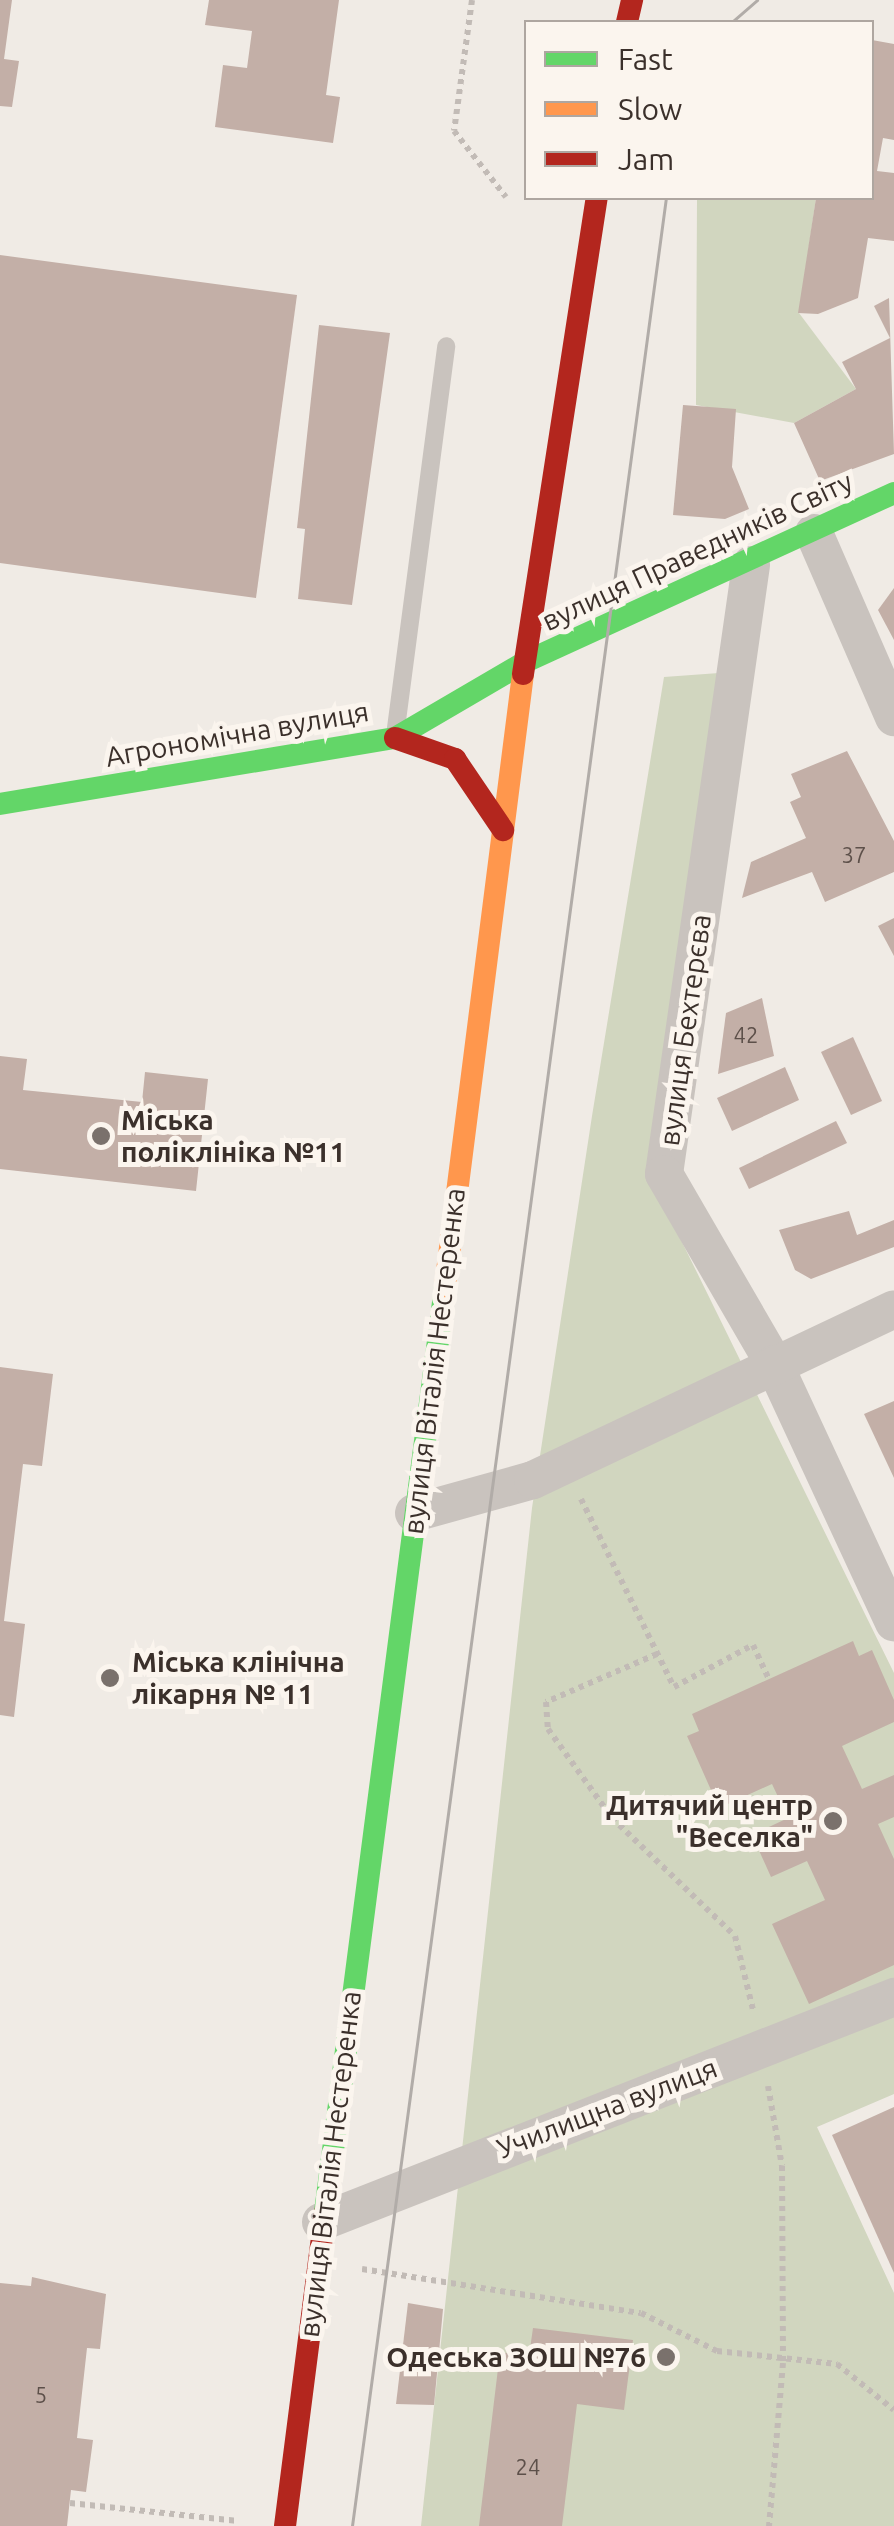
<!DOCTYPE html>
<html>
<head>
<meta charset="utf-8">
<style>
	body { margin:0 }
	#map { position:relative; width:894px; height:2526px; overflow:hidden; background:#f0ebe5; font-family:Ubuntu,sans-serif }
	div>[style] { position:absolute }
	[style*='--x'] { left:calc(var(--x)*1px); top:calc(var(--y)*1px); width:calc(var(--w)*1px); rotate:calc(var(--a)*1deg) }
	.green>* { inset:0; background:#d1d6bf }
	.building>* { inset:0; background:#c3afa7 }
	.path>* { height:6px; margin-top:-3px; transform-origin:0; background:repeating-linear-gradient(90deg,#c2bbb6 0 5px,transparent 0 10px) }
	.lane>* { height:18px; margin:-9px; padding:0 9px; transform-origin:9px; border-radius:9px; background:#c9c3be }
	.street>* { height:38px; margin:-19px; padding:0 19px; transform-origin:19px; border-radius:19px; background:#c9c3be }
	.fast>* { height:22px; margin:-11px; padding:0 11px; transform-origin:11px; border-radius:11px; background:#63d668 }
	.slow>* { height:22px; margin:-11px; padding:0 11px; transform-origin:11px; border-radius:11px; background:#ff974d }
	.jam>* { height:22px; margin:-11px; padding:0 11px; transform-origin:11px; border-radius:11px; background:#b3261e }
	.tram>* { height:2.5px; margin:-1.25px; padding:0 1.25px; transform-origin:1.25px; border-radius:1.25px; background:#b1aca8 }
	.dots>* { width:28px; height:28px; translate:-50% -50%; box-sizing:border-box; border:5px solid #fbf5ee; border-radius:50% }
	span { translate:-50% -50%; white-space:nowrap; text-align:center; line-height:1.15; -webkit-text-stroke:10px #fbf5ee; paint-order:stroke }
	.number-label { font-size:22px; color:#5d504a }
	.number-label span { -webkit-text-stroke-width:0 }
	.street-label { font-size:28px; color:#3b302b }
	.poi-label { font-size:28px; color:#3b302b; font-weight:700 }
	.left { translate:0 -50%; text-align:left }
	.right { translate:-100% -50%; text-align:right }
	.legend { position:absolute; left:524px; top:20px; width:350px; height:180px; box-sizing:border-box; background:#fbf5ee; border:2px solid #aea6a0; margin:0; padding:12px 18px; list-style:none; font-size:30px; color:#3b302b }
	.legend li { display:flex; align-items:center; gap:20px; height:50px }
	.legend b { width:50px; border:2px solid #aea6a0 }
</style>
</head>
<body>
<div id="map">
	<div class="green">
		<i style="clip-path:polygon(697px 198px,816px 198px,799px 313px,856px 389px,794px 423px,696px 405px)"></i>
		<i style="clip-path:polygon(719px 673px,651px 1179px,894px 1673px,894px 2094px,817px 2127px,894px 2293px,894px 2526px,421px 2526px,532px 1508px,592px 1116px,664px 677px)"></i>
	</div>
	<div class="building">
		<i style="clip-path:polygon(0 0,12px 0,4px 59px,19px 61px,12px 107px,0 106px)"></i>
		<i style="clip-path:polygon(209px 0,339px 0,326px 95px,340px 97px,333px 143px,215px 127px,223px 65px,247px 68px,252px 31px,205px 25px)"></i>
		<i style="clip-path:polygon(872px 40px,894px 44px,894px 140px,883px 138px,877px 171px,894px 173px,894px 241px,868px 238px,858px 298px,818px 314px,798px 313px,816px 198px,872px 198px)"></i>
		<i style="clip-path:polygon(0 255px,297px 295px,256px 598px,0 563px)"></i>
		<i style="clip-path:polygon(889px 298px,894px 454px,820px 481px,794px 423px,856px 389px,842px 362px,890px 338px,874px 306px)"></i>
		<i style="clip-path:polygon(319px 325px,390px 333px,352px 605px,298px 599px,305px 529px,297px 528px)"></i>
		<i style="clip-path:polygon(683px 405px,736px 409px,732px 467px,749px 509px,725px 519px,673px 515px)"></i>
		<i style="clip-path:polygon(894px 588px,894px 640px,878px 610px)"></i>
		<i style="clip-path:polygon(847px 751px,894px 841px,894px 872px,825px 902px,812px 872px,742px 898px,751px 862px,806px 838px,790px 802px,801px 797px,791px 774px)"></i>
		<i style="clip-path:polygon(894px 918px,894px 956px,878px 926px)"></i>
		<i style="clip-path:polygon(762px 998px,774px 1056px,718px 1074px,726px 1013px)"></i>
		<i style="clip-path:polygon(853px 1037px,882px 1101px,851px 1115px,821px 1052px)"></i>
		<i style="clip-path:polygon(0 1056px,27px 1059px,23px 1090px,142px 1102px,145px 1072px,208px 1079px,196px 1191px,0 1169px)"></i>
		<i style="clip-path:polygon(785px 1067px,799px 1100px,732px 1131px,717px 1098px)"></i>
		<i style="clip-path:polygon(836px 1121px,847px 1143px,749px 1189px,739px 1168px)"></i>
		<i style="clip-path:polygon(849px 1211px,857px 1235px,894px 1220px,894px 1247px,811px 1279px,795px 1270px,779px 1230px)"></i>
		<i style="clip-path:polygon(0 1367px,53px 1374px,42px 1466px,23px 1464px,4px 1621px,25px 1624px,14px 1717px,0 1715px)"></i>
		<i style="clip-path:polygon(894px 1401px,894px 1478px,864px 1414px)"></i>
		<i style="clip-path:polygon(853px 1641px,859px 1656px,872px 1650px,894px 1700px,894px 1722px,842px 1746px,862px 1789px,894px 1775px,894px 1817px,878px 1824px,894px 1859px,894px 1965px,809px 2004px,772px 1924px,825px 1900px,807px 1861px,771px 1877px,752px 1835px,788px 1818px,772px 1784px,719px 1808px,687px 1736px,699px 1731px,692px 1714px)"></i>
		<i style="clip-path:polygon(894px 2107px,894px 2273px,832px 2135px)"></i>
		<i style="clip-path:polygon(32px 2277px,106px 2294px,100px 2349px,87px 2348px,77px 2438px,93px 2440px,86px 2492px,71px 2490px,67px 2526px,0 2526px,0 2283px,31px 2286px)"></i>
		<i style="clip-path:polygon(408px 2303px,443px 2309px,434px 2405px,396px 2404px)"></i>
		<i style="clip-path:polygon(533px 2328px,633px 2340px,624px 2410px,577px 2404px,562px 2526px,479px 2526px,500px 2352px,529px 2356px)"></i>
	</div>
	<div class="path">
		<i style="--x:472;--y:0;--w:132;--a:97.8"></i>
		<i style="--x:454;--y:131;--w:84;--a:51.8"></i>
		<i style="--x:581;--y:1499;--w:210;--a:63.7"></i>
		<i style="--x:674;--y:1687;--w:89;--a:-28"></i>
		<i style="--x:753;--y:1645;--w:38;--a:65"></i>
		<i style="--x:657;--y:1654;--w:121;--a:156.6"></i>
		<i style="--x:546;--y:1702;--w:27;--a:86"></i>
		<i style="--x:548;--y:1729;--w:110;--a:54.3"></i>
		<i style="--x:612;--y:1818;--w:170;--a:43.8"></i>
		<i style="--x:735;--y:1936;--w:76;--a:76.3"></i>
		<i style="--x:768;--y:2086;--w:81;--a:80.1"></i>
		<i style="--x:782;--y:2166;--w:197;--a:89.7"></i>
		<i style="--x:783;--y:2363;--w:164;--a:94.9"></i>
		<i style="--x:362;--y:2269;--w:282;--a:9"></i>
		<i style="--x:641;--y:2313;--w:85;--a:26.6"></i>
		<i style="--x:717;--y:2351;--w:121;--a:6.2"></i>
		<i style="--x:837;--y:2364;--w:73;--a:38.9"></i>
		<i style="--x:70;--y:2503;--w:169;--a:6.1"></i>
	</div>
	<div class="lane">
		<i style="--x:396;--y:728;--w:385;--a:-82.5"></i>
	</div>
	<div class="street">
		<i style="--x:814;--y:533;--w:201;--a:66.5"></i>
		<i style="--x:751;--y:565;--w:615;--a:98.13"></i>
		<i style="--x:664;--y:1174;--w:220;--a:59.9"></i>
		<i style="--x:774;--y:1364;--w:285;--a:65.1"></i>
		<i style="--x:414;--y:1513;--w:123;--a:-15.5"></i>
		<i style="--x:533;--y:1480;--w:399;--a:-25.3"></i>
		<i style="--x:321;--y:2222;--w:616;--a:-21.44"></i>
	</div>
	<div class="fast">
		<i style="--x:0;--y:804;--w:400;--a:-9.5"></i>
		<i style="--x:395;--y:738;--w:151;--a:-30.3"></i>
		<i style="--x:525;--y:662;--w:406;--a:-24.6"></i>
		<i style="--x:325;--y:2212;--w:933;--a:-82.61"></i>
	</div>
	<div class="slow">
		<i style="--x:445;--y:1287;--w:618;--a:-82.75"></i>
	</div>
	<div class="jam">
		<i style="--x:627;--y:22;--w:23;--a:-77"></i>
		<i style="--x:523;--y:674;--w:482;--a:-81.2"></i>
		<i style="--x:395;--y:738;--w:64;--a:19.3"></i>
		<i style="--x:455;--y:759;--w:86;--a:55.9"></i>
		<i style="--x:285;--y:2526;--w:317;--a:-82.7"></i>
	</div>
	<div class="tram">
		<i style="--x:732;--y:22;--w:33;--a:-41"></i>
		<i style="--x:352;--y:2526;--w:2349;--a:-82.32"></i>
	</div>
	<div class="dots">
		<i style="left:101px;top:1136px;background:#7a716c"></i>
		<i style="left:110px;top:1678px;background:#7a716c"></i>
		<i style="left:833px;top:1821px;background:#7a716c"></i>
		<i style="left:666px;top:2357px;background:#7a716c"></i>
	</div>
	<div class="number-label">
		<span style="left:854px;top:855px">37</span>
		<span style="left:746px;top:1035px">42</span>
		<span style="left:41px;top:2395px">5</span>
		<span style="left:528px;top:2467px">24</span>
	</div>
	<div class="street-label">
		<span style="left:697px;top:551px;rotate:-25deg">вулиця Праведників Світу</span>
		<span style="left:237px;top:734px;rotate:-10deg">Агрономічна вулиця</span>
		<span style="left:685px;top:1030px;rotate:-82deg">вулиця Бехтерєва</span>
		<span style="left:434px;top:1361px;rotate:-83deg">вулиця Віталія Нестеренка</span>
		<span style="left:607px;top:2108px;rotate:-21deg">Училищна вулиця</span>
		<span style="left:330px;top:2164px;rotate:-83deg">вулиця Віталія Нестеренка</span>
	</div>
	<div class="poi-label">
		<span class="left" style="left:121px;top:1136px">Міська<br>поліклініка №11</span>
		<span class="left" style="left:132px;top:1678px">Міська клінічна<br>лікарня № 11</span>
		<span class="right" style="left:813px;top:1821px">Дитячий центр<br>"Веселка"</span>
		<span class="right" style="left:646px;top:2357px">Одеська ЗОШ №76</span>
	</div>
	<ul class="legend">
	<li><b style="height:12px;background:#63d668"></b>Fast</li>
	<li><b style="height:12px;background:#ff974d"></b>Slow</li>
	<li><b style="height:12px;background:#b3261e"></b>Jam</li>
	</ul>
</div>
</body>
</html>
